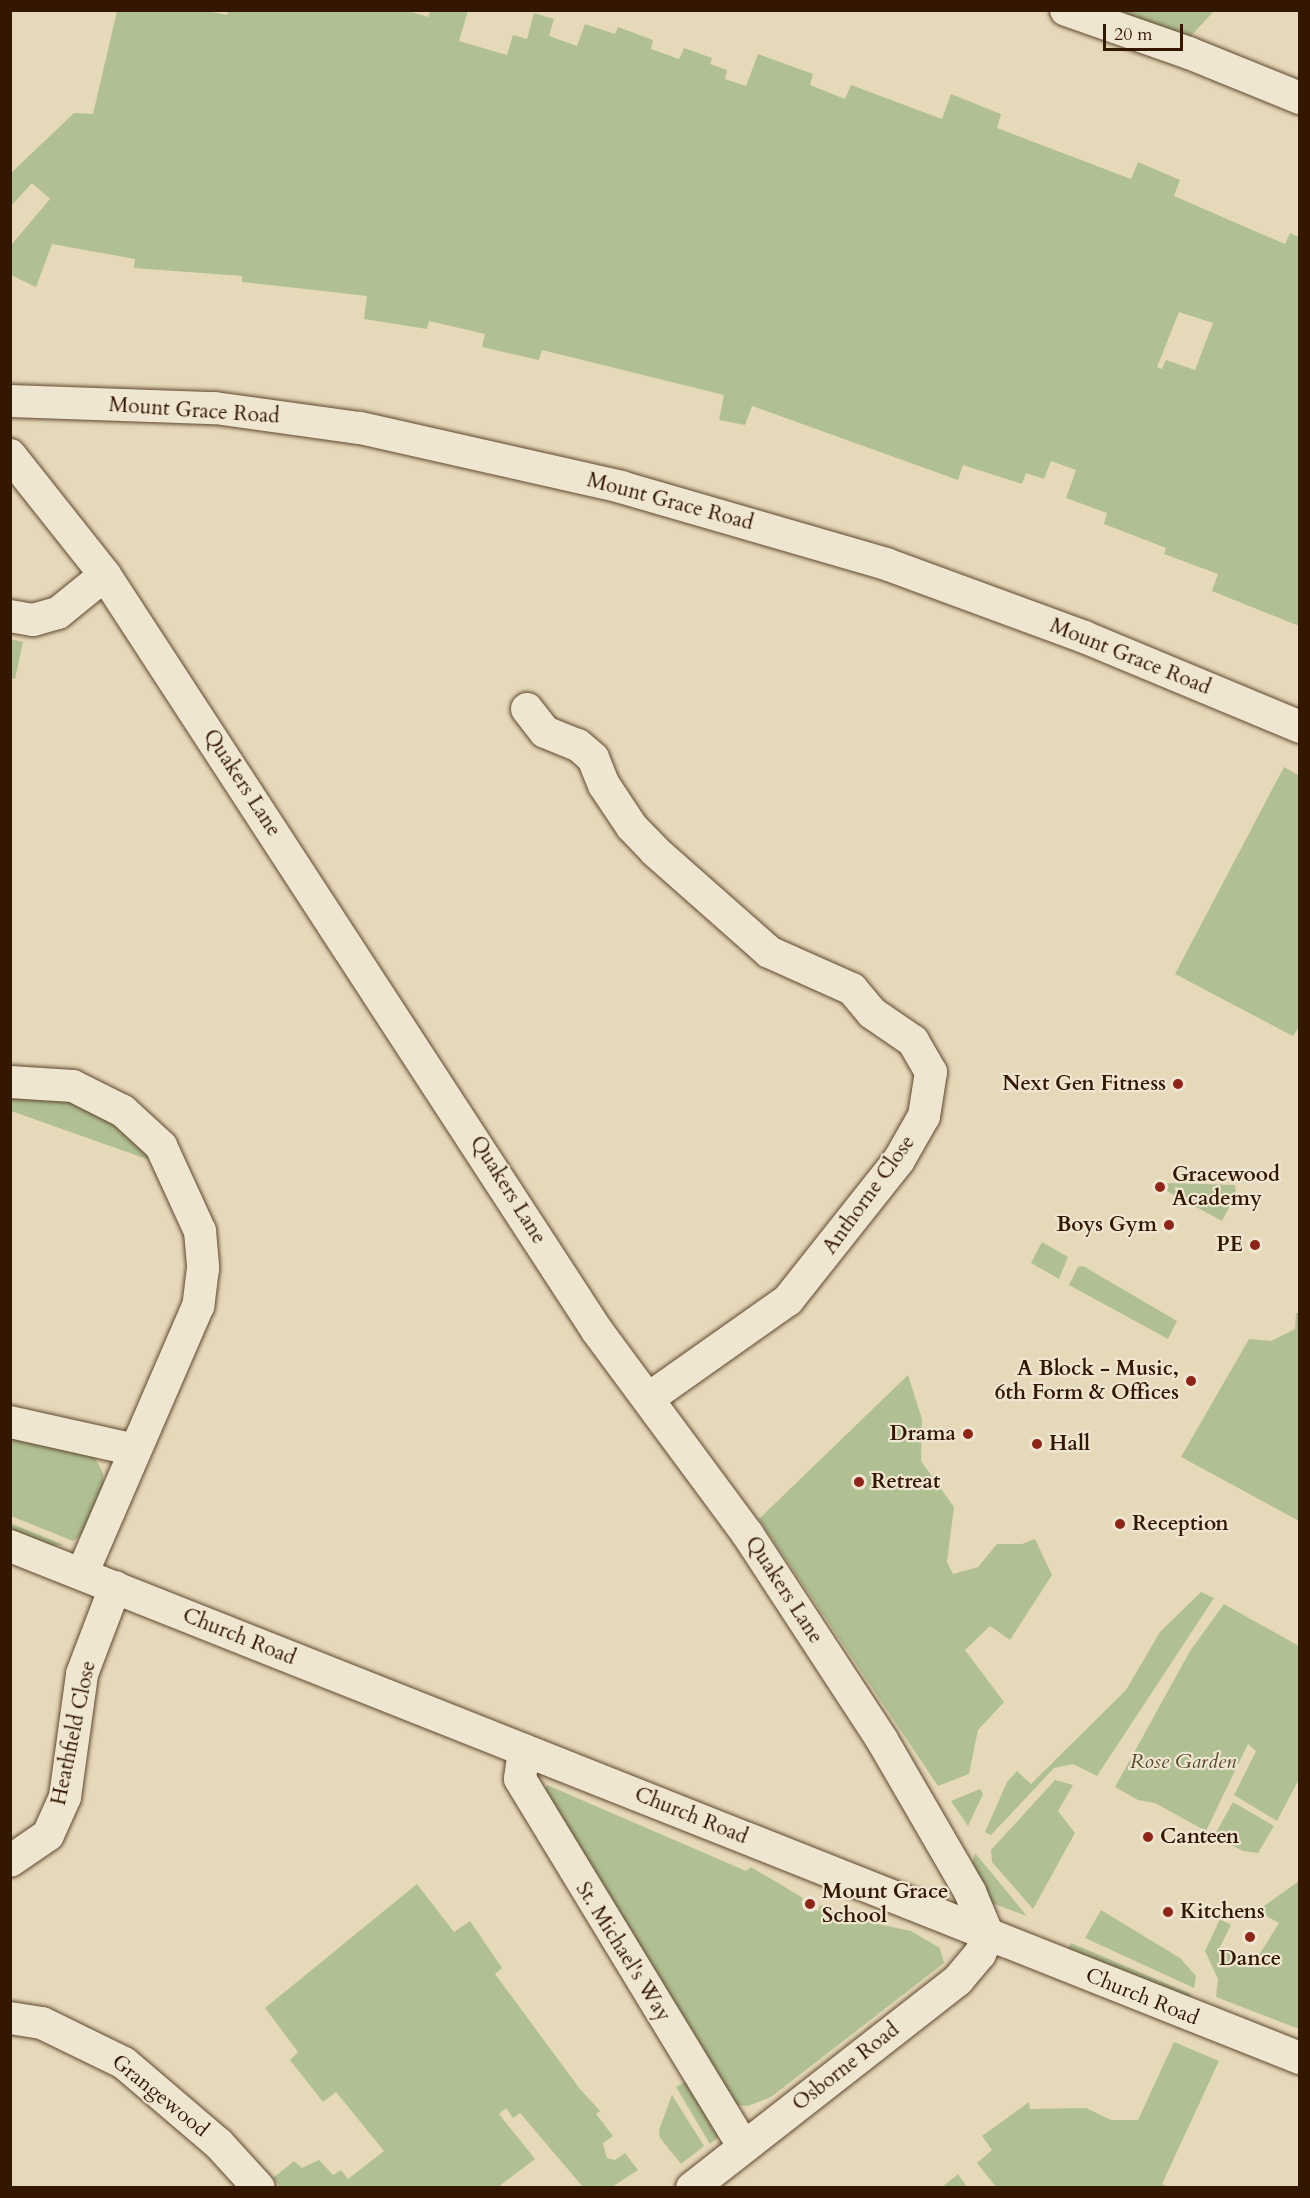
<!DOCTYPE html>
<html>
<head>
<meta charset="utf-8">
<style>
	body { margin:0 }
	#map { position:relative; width:1310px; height:2198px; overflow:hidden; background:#e6d9ba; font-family:Cardo,serif }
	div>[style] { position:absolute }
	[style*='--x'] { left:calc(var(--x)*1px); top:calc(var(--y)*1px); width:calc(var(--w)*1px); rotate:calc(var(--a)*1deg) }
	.green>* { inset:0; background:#b0c093 }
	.roads { filter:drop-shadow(0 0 2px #60482e) drop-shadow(0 0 2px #60482e) }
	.minor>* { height:32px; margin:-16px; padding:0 16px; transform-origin:16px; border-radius:16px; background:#efe6d2 }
	.dots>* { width:16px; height:16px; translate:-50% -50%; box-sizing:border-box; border:3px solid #efe6d2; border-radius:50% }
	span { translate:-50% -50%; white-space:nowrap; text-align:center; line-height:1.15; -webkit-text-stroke:4.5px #efe6d2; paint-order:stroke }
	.street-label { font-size:21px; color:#341700 }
	.poi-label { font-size:21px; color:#341700; font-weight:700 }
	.right { translate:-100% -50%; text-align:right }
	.left { translate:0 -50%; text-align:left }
	.park-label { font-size:21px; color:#594a2c; font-style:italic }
	.frame { position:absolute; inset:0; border:12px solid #341700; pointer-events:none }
	.scale { position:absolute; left:1103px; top:24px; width:80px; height:27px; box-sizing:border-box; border:3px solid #341700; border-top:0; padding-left:8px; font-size:18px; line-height:21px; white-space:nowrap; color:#341700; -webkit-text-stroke:4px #efe6d2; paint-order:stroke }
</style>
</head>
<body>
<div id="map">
	<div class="green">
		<i style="clip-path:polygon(evenodd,228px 11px,405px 10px,428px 17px,430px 11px,468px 11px,459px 41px,507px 55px,513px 35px,527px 39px,534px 13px,554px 19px,549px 36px,577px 46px,585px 24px,615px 34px,618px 27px,653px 40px,651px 49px,679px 59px,684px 48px,712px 58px,710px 64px,727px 70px,725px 79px,746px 86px,758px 54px,813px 74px,810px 85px,845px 99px,851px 85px,942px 119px,951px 94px,1001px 114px,997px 128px,1131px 179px,1138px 162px,1180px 180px,1174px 196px,1285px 244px,1290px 233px,1299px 237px,1299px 626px,1212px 591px,1218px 574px,1164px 554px,1166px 548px,1104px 524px,1107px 513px,1066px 498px,1076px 470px,1051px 461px,1044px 479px,1026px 473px,1022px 484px,963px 465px,958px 480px,752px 406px,745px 425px,719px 420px,724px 395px,542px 350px,539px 360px,482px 347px,485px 334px,429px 321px,427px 329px,364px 319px,367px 296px,242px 282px,242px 276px,134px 268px,135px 259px,52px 244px,36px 287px,11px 275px,11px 245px,50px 199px,32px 183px,11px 206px,11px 173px,74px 113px,93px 114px,117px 11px,207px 11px,227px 15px,228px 11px,1179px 312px,1213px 323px,1195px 370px,1166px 360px,1162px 369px,1157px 367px,1179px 312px)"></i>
		<i style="clip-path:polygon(1110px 11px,1214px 11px,1188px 39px)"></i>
		<i style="clip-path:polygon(10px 639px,23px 642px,15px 679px,11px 678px)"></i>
		<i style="clip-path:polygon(1284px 767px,1300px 776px,1300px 1025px,1293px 1036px,1175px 974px)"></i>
		<i style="clip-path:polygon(10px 1091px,37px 1091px,96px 1106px,161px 1164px,11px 1111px)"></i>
		<i style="clip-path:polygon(1166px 1183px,1235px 1185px,1236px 1194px,1222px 1221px,1163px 1189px)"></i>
		<i style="clip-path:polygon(1042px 1242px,1068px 1257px,1059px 1279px,1031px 1263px)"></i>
		<i style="clip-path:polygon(1083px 1266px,1177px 1321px,1168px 1339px,1069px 1285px,1078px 1267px)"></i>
		<i style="clip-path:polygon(1296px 1313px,1300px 1313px,1299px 1521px,1181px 1457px,1249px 1339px,1271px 1341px,1295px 1329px)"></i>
		<i style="clip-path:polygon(908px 1375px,922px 1419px,921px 1461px,954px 1507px,947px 1562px,953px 1574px,978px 1567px,997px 1544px,1022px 1544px,1035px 1539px,1052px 1575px,1010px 1640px,990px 1626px,965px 1650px,1004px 1702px,978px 1730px,969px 1774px,938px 1786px,759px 1519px)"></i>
		<i style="clip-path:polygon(10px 1434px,84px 1450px,95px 1458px,103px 1473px,104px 1488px,84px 1533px,73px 1541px,11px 1516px)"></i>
		<i style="clip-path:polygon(10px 1523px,64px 1545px,47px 1546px,11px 1531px)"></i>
		<i style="clip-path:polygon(1201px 1592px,1214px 1598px,1097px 1776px,1073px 1764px,1054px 1768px,991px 1835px,985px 1832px,1007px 1782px,1017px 1771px,1031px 1784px,1126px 1690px,1160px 1632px)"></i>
		<i style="clip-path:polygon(1224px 1604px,1299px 1646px,1299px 1779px,1277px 1821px,1234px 1795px,1256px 1751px,1248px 1744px,1206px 1831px,1155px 1803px,1138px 1800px,1115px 1787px,1190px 1651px)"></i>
		<i style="clip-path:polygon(1055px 1780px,1073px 1785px,1058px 1811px,1075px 1833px,1033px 1909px,992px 1862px,991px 1850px)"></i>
		<i style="clip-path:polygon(547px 1785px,746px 1871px,751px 1867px,803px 1898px,801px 1903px,818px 1911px,820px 1905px,850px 1918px,911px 1931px,940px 1948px,944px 1963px,771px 2097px,748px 2106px,733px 2105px,543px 1799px)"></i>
		<i style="clip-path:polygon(980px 1789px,983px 1794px,968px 1826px,951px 1801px)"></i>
		<i style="clip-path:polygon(1233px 1802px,1274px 1826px,1258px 1853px,1243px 1851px,1214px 1836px)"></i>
		<i style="clip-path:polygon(975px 1853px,1027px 1916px,989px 1902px,971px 1867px)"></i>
		<i style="clip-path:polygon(1299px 1881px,1299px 2029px,1216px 1997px,1218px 1979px,1205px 1951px,1220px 1919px,1231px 1925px,1219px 1949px,1254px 1963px,1279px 1923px,1257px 1911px)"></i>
		<i style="clip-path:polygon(417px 1884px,454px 1932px,470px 1921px,502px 1968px,495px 1974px,580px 2089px,600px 2111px,596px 2114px,613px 2136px,603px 2143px,607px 2158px,615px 2160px,625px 2153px,638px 2170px,612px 2187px,583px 2187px,520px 2113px,513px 2118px,506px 2108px,499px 2114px,535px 2159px,498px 2187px,281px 2188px,273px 2178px,294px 2161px,302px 2168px,319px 2160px,333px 2175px,341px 2170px,348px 2179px,384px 2151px,336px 2092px,323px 2102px,290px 2060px,298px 2052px,265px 2008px)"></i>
		<i style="clip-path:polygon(1101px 1910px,1180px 1958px,1196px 1976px,1194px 1988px,1085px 1938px)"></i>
		<i style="clip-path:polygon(1071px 1943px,1191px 1994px,1190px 1999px,1067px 1950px)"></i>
		<i style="clip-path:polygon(1174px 2042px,1219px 2061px,1162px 2184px,1169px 2187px,996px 2187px,977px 2163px,992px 2150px,982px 2136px,1029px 2102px,1030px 2109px,1086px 2108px,1111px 2120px,1138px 2120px)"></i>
		<i style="clip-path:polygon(687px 2081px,721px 2135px,710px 2144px,676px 2087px)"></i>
		<i style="clip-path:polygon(672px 2095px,704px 2146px,681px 2164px,660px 2138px,659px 2130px)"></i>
		<i style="clip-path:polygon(958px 2174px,967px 2187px,942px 2187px)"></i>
	</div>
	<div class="roads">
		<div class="minor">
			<i style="--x:1066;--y:10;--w:130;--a:19.3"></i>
			<i style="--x:1189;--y:53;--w:120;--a:22.1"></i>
			<i style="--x:10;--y:401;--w:205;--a:2"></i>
			<i style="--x:215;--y:408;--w:146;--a:7.9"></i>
			<i style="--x:360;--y:428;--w:268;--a:12.7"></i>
			<i style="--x:621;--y:487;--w:276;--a:16.2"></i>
			<i style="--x:886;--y:564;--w:211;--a:20.2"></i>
			<i style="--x:1084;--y:637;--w:234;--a:22.6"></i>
			<i style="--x:10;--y:455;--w:153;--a:51.6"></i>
			<i style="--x:105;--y:575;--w:903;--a:56.93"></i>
			<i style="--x:598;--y:1332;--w:252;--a:53.5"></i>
			<i style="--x:748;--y:1535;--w:245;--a:56.8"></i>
			<i style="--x:882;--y:1740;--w:176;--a:59.9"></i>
			<i style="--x:970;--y:1892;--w:47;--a:67.3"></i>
			<i style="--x:10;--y:616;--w:23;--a:10"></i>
			<i style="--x:33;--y:620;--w:26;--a:-16"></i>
			<i style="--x:58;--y:613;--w:60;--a:-39"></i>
			<i style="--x:527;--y:709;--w:29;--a:52"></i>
			<i style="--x:545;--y:732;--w:35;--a:22"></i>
			<i style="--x:578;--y:745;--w:20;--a:41"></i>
			<i style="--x:593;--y:758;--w:29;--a:68"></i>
			<i style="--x:604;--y:785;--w:50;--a:56.3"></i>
			<i style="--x:632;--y:827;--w:33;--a:46"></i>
			<i style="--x:655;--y:851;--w:152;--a:41.5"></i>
			<i style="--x:769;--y:952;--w:91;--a:24"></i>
			<i style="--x:852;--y:989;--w:31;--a:50"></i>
			<i style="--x:872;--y:1013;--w:50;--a:34.3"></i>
			<i style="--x:913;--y:1041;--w:36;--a:60"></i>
			<i style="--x:931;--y:1072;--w:45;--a:99"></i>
			<i style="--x:924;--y:1116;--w:51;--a:119.6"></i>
			<i style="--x:899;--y:1160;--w:179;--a:128.4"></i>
			<i style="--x:788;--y:1300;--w:170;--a:144.8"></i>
			<i style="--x:10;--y:1082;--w:63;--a:3.6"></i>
			<i style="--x:73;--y:1086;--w:56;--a:26.6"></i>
			<i style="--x:123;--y:1111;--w:52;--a:42.6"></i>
			<i style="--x:161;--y:1146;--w:94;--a:65.4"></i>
			<i style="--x:200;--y:1231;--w:37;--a:85"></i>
			<i style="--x:203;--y:1268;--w:38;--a:97"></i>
			<i style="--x:198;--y:1306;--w:292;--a:113.4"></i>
			<i style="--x:10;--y:1422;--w:128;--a:12.6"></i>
			<i style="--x:10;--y:1546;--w:1388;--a:21.65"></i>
			<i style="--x:524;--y:1750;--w:29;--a:98"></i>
			<i style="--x:520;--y:1779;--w:431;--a:58.7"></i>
			<i style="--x:10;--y:1861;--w:46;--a:-34.4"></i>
			<i style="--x:48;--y:1835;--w:42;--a:-65.9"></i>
			<i style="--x:65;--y:1797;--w:124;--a:-82.1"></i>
			<i style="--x:82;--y:1674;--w:93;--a:-69.2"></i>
			<i style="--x:10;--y:2018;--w:32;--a:9"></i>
			<i style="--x:42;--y:2023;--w:91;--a:26"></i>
			<i style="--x:124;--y:2063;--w:125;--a:40.5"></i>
			<i style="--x:219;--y:2144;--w:59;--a:47.7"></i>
			<i style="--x:692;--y:2188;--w:338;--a:-38"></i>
			<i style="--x:958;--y:1980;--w:34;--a:-50"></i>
			<i style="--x:980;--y:1954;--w:21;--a:-67"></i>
		</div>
	</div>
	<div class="dots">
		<i style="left:1178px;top:1084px;background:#8f2418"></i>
		<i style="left:1160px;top:1187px;background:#8f2418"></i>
		<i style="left:1169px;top:1225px;background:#8f2418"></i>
		<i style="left:1255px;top:1245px;background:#8f2418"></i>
		<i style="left:1191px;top:1381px;background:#8f2418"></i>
		<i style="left:968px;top:1434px;background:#8f2418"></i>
		<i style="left:1037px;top:1444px;background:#8f2418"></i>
		<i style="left:859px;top:1482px;background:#8f2418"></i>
		<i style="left:1120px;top:1524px;background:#8f2418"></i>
		<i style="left:1148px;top:1837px;background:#8f2418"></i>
		<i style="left:810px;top:1904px;background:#8f2418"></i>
		<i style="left:1168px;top:1912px;background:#8f2418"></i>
		<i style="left:1250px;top:1937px;background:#8f2418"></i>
	</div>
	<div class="street-label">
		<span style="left:194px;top:411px;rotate:4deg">Mount Grace Road</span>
		<span style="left:670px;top:502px;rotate:15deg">Mount Grace Road</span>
		<span style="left:1130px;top:657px;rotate:22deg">Mount Grace Road</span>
		<span style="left:242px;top:783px;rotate:57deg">Quakers Lane</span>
		<span style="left:508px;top:1190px;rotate:58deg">Quakers Lane</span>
		<span style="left:869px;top:1195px;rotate:-54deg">Anthorne Close</span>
		<span style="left:784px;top:1590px;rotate:57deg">Quakers Lane</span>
		<span style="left:239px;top:1637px;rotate:22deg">Church Road</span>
		<span style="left:74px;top:1733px;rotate:-78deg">Heathfield Close</span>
		<span style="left:691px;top:1816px;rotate:22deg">Church Road</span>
		<span style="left:623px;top:1952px;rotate:58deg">St. Michael's Way</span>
		<span style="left:1142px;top:1997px;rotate:22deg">Church Road</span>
		<span style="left:846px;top:2067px;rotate:-38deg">Osborne Road</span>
		<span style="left:160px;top:2096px;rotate:39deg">Grangewood</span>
	</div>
	<div class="poi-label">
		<span class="right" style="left:1166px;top:1084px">Next Gen Fitness</span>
		<span class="left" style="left:1172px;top:1187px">Gracewood<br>Academy</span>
		<span class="right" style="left:1157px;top:1225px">Boys Gym</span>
		<span class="right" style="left:1243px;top:1245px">PE</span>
		<span class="right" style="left:1179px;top:1381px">A Block - Music,<br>6th Form &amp; Offices</span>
		<span class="right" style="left:956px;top:1434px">Drama</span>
		<span class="left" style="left:1049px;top:1444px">Hall</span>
		<span class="left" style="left:871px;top:1482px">Retreat</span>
		<span class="left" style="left:1132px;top:1524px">Reception</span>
		<span class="left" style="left:1160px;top:1837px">Canteen</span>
		<span class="left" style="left:822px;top:1904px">Mount Grace<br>School</span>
		<span class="left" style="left:1180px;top:1912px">Kitchens</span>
		<span style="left:1250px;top:1959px">Dance</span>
	</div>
	<div class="park-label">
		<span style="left:1183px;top:1762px">Rose Garden</span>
	</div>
	<div class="frame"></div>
	<div class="scale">20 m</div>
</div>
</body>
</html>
